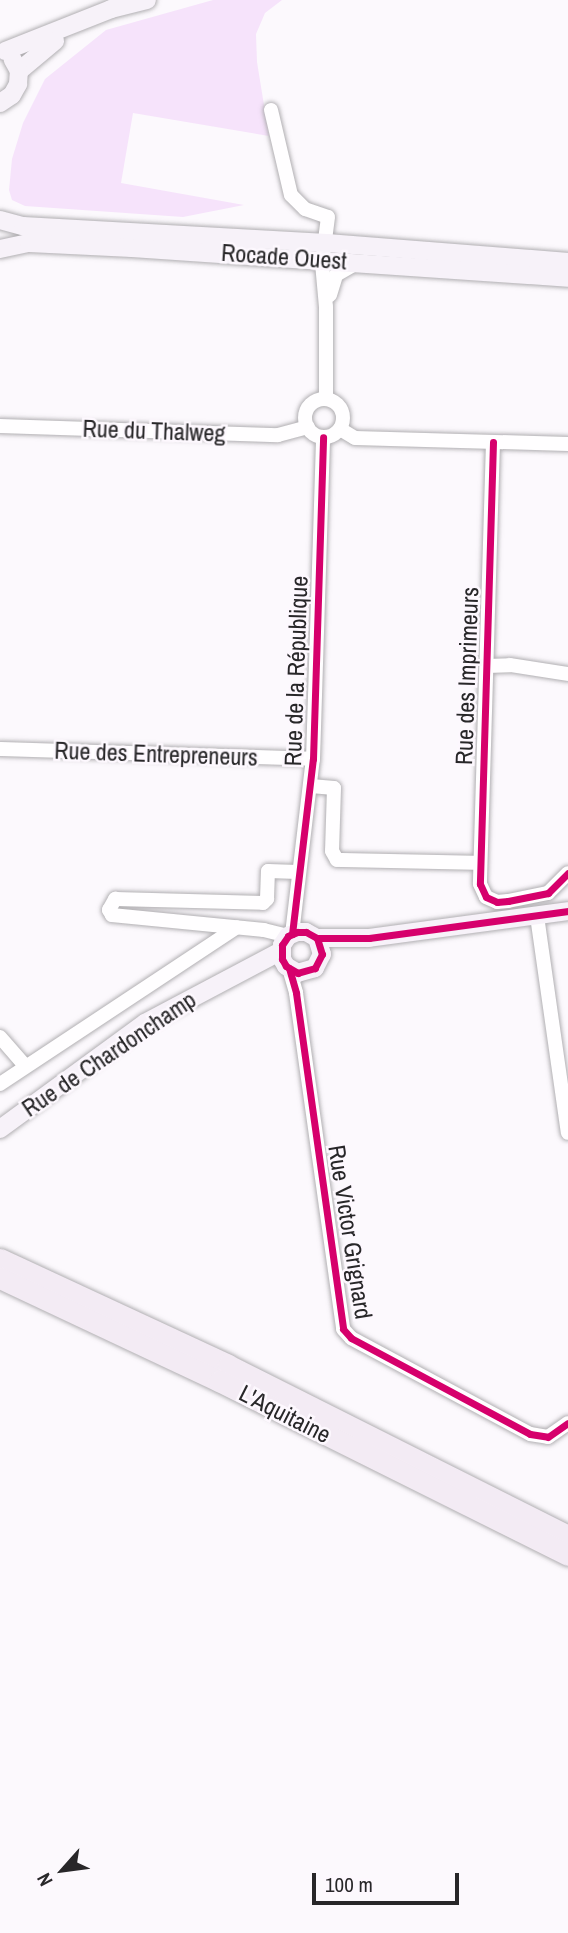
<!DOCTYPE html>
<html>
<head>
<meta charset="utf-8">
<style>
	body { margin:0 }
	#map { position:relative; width:568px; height:1933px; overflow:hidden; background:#fcf9fd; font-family:"Archivo Narrow",sans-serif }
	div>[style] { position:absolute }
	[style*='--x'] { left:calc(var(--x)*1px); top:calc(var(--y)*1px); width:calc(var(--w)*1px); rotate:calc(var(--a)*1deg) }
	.green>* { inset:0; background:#f6e3fb }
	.roads { filter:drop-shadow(0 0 2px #b1afb2) drop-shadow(0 0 2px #b1afb2) }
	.minor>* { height:14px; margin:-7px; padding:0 7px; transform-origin:7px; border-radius:7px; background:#fffeff }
	.minor>.ring { margin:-7px; padding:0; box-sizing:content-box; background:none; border:14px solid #fffeff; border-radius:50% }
	.major>* { height:18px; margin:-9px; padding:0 9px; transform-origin:9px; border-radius:9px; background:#f7f2f9 }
	.highway>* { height:21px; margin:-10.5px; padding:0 10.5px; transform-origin:10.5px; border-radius:10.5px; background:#f3ebf4 }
	.cycleway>* { height:7px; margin:-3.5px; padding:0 3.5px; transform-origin:3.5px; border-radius:3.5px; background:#d6006c }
	span { translate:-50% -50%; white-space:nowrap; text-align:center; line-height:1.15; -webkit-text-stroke:5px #fdf8fe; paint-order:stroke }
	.street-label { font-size:24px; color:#282729 }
	.north { position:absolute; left:28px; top:1835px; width:70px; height:70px; -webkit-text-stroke:5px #fdf8fe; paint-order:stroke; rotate:242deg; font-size:19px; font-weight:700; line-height:28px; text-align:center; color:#282729 }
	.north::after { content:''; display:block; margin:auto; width:24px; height:32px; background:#282729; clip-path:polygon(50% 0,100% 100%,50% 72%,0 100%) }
	.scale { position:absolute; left:312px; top:1873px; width:147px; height:32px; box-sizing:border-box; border:4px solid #282729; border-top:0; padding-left:9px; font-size:21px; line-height:24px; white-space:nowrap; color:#282729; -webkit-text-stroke:5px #fdf8fe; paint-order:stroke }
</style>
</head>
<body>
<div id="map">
	<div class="green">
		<i style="clip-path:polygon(213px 0,282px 0,265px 13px,256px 34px,257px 62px,269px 136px,133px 113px,121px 183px,244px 205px,183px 217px,25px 206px,12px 200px,9px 190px,12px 159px,23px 123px,45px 79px,106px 30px)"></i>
	</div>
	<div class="roads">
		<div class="minor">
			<i style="--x:271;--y:110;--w:87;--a:76.8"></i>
			<i style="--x:291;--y:195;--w:20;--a:45"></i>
			<i style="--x:305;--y:209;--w:24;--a:19"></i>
			<i style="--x:328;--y:217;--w:46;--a:97.4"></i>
			<i style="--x:322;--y:263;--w:44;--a:84.8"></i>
			<i style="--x:326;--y:307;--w:92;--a:90"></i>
			<i style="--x:330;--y:295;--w:21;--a:-73"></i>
			<i style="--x:336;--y:275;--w:24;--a:-30"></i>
			<i class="ring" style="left:305px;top:399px;width:24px;height:24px"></i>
			<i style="--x:0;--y:426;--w:278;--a:1.9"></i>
			<i style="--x:278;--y:435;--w:31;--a:-15"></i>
			<i style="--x:340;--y:429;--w:17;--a:31"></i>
			<i style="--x:355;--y:438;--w:213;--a:1.6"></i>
			<i style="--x:493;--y:442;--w:442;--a:91.7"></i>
			<i style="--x:480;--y:884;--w:14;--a:65"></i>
			<i style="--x:486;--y:897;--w:12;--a:24"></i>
			<i style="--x:497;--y:902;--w:11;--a:-5"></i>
			<i style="--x:508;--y:901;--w:41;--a:-11.3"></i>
			<i style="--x:548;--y:893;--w:28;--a:-45"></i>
			<i style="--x:487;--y:666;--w:23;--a:-2"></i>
			<i style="--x:510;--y:665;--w:59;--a:8.8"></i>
			<i style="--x:0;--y:749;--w:313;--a:1.8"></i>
			<i style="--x:311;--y:786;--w:23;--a:5"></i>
			<i style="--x:334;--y:788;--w:63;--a:91.8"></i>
			<i style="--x:332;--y:851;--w:10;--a:61"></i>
			<i style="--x:337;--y:860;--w:142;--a:1.2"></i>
			<i style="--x:537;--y:916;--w:219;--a:81.9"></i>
			<i style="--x:292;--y:934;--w:176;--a:-83.2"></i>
			<i style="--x:313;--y:759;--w:322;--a:-88.2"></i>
			<i style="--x:288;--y:936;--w:25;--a:-166"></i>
			<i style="--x:264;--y:930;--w:153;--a:-174.4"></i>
			<i style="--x:112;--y:915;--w:6;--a:-121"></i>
			<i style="--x:109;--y:910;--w:13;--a:-61"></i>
			<i style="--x:115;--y:899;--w:148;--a:1.5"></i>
			<i style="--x:263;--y:903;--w:6;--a:-45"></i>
			<i style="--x:267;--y:899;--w:28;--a:-88"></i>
			<i style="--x:268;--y:871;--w:30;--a:2"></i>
			<i style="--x:289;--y:968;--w:26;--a:74"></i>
			<i style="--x:296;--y:993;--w:339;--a:82"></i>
			<i style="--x:343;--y:1329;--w:12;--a:48"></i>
			<i style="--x:351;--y:1338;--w:203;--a:28.2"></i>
			<i style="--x:530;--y:1434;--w:18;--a:9"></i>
			<i style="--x:548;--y:1437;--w:24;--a:-35"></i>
			<i style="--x:0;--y:1037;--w:38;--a:49"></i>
			<i style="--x:0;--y:1084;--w:284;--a:-33.5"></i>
		</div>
		<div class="major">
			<i style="--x:5;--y:51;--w:114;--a:-21.6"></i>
			<i style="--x:111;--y:9;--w:37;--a:-14"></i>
			<i style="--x:19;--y:71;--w:47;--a:-39.8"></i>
			<i style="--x:0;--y:103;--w:14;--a:-34"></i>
			<i style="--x:12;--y:95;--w:13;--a:-61"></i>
			<i style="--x:18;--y:84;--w:13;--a:-86"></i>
			<i style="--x:19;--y:71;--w:13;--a:-119"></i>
			<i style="--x:0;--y:220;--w:24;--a:15"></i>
			<i style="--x:23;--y:226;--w:304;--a:3.2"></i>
			<i style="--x:327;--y:243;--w:242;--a:4.5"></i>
			<i style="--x:0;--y:249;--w:30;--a:-12"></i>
			<i style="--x:29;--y:243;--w:103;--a:2.8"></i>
			<i style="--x:132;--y:248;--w:437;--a:3.9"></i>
			<i style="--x:317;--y:938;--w:17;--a:73"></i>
			<i style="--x:322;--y:954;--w:16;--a:117"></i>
			<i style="--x:315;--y:968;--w:18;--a:164"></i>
			<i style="--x:298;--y:973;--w:14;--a:-150"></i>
			<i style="--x:286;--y:966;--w:8;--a:-120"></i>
			<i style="--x:282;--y:959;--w:14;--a:-90"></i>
			<i style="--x:282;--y:945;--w:11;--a:-56"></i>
			<i style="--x:288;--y:936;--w:10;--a:-24"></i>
			<i style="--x:297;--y:932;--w:9;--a:0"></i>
			<i style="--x:306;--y:932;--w:13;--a:29"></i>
			<i style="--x:317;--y:938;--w:52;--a:0"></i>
			<i style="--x:369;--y:938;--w:201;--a:-7.7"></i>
			<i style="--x:0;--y:1129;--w:180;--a:-36.2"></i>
			<i style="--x:145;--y:1023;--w:154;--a:-27.9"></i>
		</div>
		<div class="highway">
			<i style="--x:0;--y:1259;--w:251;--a:24.9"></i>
			<i style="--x:228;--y:1365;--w:381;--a:26.7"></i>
			<i style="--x:0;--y:1278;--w:242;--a:25.2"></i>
			<i style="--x:219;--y:1381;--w:390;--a:26.5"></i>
		</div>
	</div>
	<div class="cycleway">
		<i style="--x:493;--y:442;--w:442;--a:91.7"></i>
		<i style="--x:480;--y:884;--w:14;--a:65"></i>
		<i style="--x:486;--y:897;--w:12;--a:24"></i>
		<i style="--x:497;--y:902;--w:11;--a:-5"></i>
		<i style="--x:508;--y:901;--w:41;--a:-11.3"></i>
		<i style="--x:548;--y:893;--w:28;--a:-45"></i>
		<i style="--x:292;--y:934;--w:176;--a:-83.2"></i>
		<i style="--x:313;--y:759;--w:322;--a:-88.2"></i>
		<i style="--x:317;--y:938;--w:17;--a:73"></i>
		<i style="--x:322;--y:954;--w:16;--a:117"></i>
		<i style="--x:315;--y:968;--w:18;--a:164"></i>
		<i style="--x:298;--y:973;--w:14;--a:-150"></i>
		<i style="--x:286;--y:966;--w:8;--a:-120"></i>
		<i style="--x:282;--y:959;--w:14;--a:-90"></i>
		<i style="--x:282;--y:945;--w:11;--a:-56"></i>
		<i style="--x:288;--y:936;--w:10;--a:-24"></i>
		<i style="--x:297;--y:932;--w:9;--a:0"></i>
		<i style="--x:306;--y:932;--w:13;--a:29"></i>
		<i style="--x:317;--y:938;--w:52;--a:0"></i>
		<i style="--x:369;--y:938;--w:201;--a:-7.7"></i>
		<i style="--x:289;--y:968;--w:26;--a:74"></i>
		<i style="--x:296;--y:993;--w:339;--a:82"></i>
		<i style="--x:343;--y:1329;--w:12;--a:48"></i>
		<i style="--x:351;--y:1338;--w:203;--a:28.2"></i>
		<i style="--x:530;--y:1434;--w:18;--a:9"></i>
		<i style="--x:548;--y:1437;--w:24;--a:-35"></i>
	</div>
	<div class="street-label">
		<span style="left:284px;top:257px;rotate:4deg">Rocade Ouest</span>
		<span style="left:154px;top:431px;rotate:2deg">Rue du Thalweg</span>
		<span style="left:296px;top:671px;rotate:-88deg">Rue de la République</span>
		<span style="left:467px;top:676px;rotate:-88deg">Rue des Imprimeurs</span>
		<span style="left:156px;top:754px;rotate:2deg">Rue des Entrepreneurs</span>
		<span style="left:109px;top:1054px;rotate:-34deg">Rue de Chardonchamp</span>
		<span style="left:350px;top:1232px;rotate:81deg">Rue Victor Grignard</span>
		<span style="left:285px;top:1414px;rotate:27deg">L'Aquitaine</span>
	</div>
	<div class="north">N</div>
	<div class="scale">100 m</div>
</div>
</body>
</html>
